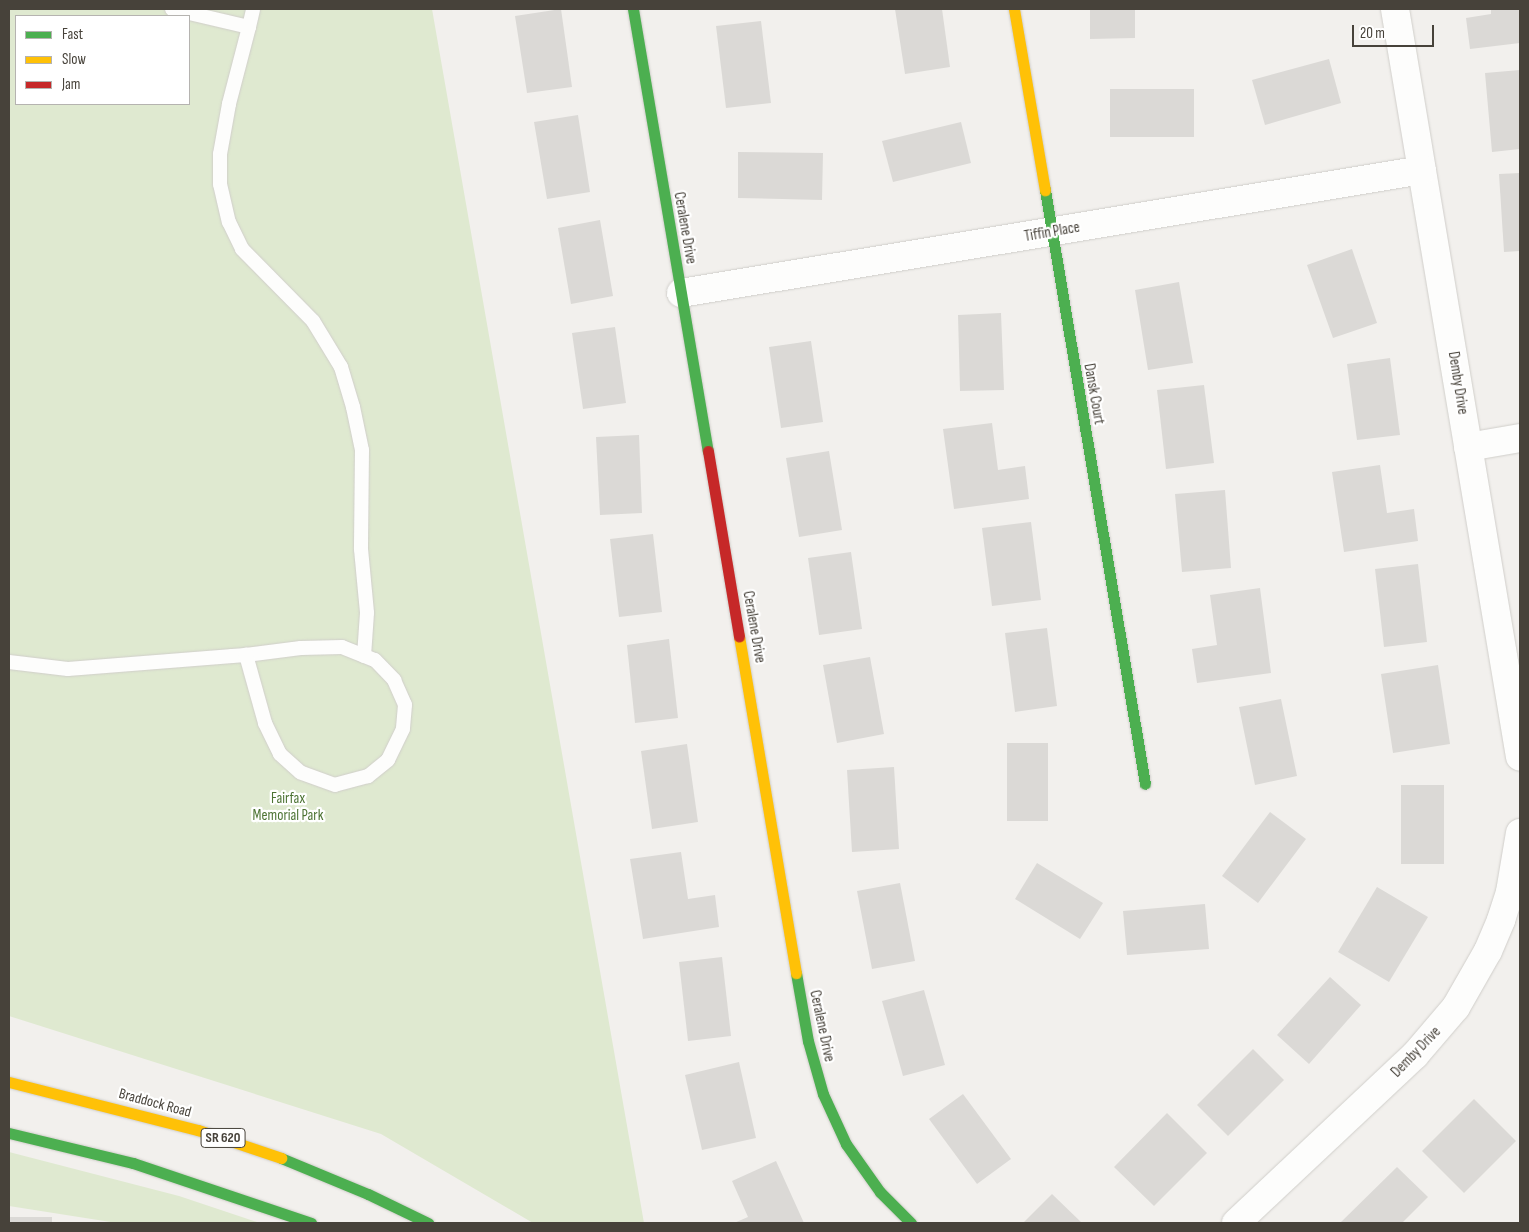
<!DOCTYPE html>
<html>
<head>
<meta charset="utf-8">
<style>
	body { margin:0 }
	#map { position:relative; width:1529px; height:1232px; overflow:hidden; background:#f2f0ed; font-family:"Sofia Sans Condensed",sans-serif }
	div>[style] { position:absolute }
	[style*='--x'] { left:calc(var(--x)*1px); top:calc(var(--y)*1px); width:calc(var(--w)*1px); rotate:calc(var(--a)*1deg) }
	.green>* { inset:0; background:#dfe9d0 }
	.building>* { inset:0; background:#dbd9d6 }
	.roads { filter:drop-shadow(0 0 1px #d0ceca) drop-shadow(0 0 1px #d0ceca) }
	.lane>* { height:14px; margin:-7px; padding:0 7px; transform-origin:7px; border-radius:7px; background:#fdfdfc }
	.street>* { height:28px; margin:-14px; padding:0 14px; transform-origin:14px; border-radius:14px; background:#fdfdfc }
	.fast>* { height:11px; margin:-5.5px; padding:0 5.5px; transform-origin:5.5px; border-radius:5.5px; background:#4caf50 }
	.slow>* { height:11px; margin:-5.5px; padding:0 5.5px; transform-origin:5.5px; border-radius:5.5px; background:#ffc107 }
	.jam>* { height:11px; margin:-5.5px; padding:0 5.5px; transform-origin:5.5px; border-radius:5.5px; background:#c62828 }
	span { translate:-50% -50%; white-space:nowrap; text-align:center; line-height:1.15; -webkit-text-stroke:4.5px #fff; paint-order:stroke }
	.shield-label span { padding:1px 4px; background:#fff; border:1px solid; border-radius:4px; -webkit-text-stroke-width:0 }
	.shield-label { font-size:14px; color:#47423a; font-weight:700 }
	.street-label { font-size:15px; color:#47423a }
	.park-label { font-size:15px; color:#4c7333 }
	.frame { position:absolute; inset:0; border:10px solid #47423a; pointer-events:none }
	.legend { position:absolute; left:15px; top:15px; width:175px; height:90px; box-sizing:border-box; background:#fff; border:1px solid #b5b3b0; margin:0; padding:6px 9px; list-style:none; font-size:15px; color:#47423a }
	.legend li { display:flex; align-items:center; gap:10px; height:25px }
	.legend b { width:25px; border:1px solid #b5b3b0 }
	.scale { position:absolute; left:1352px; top:25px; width:82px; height:22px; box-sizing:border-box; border:2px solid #47423a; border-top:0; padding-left:6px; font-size:15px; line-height:18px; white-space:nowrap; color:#47423a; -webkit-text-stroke:4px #fff; paint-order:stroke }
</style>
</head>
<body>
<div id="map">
	<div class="green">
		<i style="clip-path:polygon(evenodd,9px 9px,432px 9px,644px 1223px,533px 1223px,381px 1134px,9px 1016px,9px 9px,16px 16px,189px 16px,189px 104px,16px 104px,16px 16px)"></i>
		<i style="clip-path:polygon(9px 1152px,179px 1196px,260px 1223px,117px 1223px,9px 1206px)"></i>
	</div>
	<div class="building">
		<i style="clip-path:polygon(561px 9px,572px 87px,527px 93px,515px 16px)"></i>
		<i style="clip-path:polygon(895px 9px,942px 9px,950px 67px,905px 74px)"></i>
		<i style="clip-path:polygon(1090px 9px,1135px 9px,1135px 38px,1090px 39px)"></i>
		<i style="clip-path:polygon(1491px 9px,1520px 9px,1520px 43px,1470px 49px,1466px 18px,1491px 14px)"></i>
		<i style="clip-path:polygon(761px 21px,771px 103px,726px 108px,716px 26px)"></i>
		<i style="clip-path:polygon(1329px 59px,1341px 103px,1265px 125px,1252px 80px)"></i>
		<i style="clip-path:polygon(1520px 70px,1520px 149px,1492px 152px,1485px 73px)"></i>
		<i style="clip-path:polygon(1110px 89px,1194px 89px,1194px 137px,1110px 137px)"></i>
		<i style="clip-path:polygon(578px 115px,590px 192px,547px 199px,534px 122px)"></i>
		<i style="clip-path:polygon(961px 122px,971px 163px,893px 182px,882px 141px)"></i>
		<i style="clip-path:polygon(738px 152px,823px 153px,822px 200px,738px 198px)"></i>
		<i style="clip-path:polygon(1520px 173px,1520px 251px,1504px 252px,1499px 174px)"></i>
		<i style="clip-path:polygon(600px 220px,613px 296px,571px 304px,558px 228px)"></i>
		<i style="clip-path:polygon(1352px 249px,1377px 323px,1333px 338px,1307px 265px)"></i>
		<i style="clip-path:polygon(1179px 282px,1193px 363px,1148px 370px,1135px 290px)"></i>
		<i style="clip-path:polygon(1001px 313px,1004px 390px,960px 391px,958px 315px)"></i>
		<i style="clip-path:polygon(615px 327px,626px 403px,583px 409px,572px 333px)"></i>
		<i style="clip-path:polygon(811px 341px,823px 422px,781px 428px,769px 347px)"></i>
		<i style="clip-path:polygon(1390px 358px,1400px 435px,1357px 440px,1347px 364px)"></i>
		<i style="clip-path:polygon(1204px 385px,1214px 463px,1166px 469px,1157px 390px)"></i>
		<i style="clip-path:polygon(992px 423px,998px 470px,1025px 466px,1029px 499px,954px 509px,943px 429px)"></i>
		<i style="clip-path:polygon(639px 435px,642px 513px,600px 515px,596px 437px)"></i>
		<i style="clip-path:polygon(829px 451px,842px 530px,799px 537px,786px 458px)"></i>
		<i style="clip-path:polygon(1380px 465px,1387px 513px,1414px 509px,1418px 541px,1344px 552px,1332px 472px)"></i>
		<i style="clip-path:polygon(1225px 490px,1231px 568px,1182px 572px,1175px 494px)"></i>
		<i style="clip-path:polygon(1031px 522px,1041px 600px,992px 606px,982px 528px)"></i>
		<i style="clip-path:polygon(653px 534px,662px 612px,619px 617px,610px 539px)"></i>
		<i style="clip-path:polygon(851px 552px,862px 629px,819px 635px,808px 558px)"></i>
		<i style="clip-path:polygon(1418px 564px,1427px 642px,1384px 647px,1375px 569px)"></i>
		<i style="clip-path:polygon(1260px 588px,1271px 673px,1197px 683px,1192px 649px,1217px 645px,1210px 595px)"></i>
		<i style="clip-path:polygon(1047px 628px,1057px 706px,1015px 712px,1005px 633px)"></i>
		<i style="clip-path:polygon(669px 639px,678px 718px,635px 723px,627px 645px)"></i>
		<i style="clip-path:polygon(870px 657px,884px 734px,837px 743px,823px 665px)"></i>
		<i style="clip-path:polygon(1438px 665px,1450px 744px,1393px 753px,1381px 674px)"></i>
		<i style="clip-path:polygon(1281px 699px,1297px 776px,1255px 785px,1239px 707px)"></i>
		<i style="clip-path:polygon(1007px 743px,1048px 743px,1048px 821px,1007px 821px)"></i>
		<i style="clip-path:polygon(687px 744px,698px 822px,652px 829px,641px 751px)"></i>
		<i style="clip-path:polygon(894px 767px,899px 849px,852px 852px,847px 770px)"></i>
		<i style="clip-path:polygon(1401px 785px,1444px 785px,1444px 864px,1401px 864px)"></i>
		<i style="clip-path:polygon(1270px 812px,1306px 839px,1258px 903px,1222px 876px)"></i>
		<i style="clip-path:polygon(681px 852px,688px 899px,715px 895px,719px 927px,643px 939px,630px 859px)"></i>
		<i style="clip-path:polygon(1037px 863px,1103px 903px,1080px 939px,1015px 899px)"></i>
		<i style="clip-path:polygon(900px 883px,915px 961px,872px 969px,857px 891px)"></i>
		<i style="clip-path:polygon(1377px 887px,1428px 917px,1389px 982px,1338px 952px)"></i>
		<i style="clip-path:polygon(1205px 904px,1209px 949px,1127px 955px,1123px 911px)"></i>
		<i style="clip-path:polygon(722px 957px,731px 1036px,688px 1041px,679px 962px)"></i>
		<i style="clip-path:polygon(1330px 977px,1361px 1005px,1309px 1064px,1277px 1035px)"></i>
		<i style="clip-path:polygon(924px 990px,945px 1065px,903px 1076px,882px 1001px)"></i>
		<i style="clip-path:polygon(1253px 1049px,1284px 1080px,1228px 1136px,1197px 1105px)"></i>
		<i style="clip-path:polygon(739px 1062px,756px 1138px,702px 1150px,685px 1075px)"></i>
		<i style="clip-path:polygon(963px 1094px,1011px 1159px,977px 1184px,929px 1119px)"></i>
		<i style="clip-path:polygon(1474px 1099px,1516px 1141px,1464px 1193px,1422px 1151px)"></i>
		<i style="clip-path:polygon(1167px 1113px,1207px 1153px,1154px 1206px,1114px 1167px)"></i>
		<i style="clip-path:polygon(776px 1161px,804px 1223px,734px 1223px,748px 1217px,732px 1181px)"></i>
		<i style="clip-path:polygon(1397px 1167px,1428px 1197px,1402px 1223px,1340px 1223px)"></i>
		<i style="clip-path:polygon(1052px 1194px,1082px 1223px,1023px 1223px)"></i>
		<i style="clip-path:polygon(9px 1217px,52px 1217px,52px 1223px,9px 1223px)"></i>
	</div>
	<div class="roads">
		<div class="lane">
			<i style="--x:172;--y:9;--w:79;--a:13.2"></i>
			<i style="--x:249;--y:27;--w:80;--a:104.6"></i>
			<i style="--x:229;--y:104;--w:51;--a:100.2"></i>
			<i style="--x:220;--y:154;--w:30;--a:90"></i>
			<i style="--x:220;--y:184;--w:39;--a:77"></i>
			<i style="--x:229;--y:222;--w:30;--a:64"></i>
			<i style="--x:242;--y:249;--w:101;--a:45.4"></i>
			<i style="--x:313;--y:321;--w:54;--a:58.7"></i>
			<i style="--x:341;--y:367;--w:42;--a:73.3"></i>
			<i style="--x:353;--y:407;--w:44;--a:78.2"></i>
			<i style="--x:362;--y:450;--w:99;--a:90.6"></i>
			<i style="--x:361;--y:549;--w:64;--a:84.6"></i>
			<i style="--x:367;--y:613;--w:43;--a:94"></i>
			<i style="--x:249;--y:27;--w:18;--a:-77"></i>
			<i style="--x:9;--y:662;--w:59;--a:6.8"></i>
			<i style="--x:68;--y:669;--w:165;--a:-4.5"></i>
			<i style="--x:232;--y:656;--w:14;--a:-4"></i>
			<i style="--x:246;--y:655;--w:55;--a:-7.3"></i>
			<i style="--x:301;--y:648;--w:41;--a:-1.4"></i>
			<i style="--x:342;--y:647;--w:35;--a:22"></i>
			<i style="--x:375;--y:660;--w:28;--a:46"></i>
			<i style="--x:394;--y:680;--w:27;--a:66"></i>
			<i style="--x:405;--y:705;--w:24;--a:95"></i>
			<i style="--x:403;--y:729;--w:34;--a:116"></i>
			<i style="--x:388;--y:760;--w:26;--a:141"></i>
			<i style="--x:368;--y:776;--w:34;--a:165"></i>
			<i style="--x:335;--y:785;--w:37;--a:-160"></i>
			<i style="--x:300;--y:772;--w:27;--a:-138"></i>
			<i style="--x:280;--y:754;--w:34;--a:-116"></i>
			<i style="--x:265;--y:723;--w:71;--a:-105.6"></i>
		</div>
		<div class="street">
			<i style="--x:1395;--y:9;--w:758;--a:80.51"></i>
			<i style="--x:681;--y:293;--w:751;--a:-9.42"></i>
			<i style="--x:1468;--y:447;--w:53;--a:-9.8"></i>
			<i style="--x:1236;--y:1223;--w:245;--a:-43.2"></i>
			<i style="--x:1415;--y:1055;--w:63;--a:-49.5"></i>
			<i style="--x:1456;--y:1007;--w:64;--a:-60.3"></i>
			<i style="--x:1488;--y:951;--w:34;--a:-67"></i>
			<i style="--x:1501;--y:920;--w:29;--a:-72"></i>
			<i style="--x:1510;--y:892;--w:60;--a:-80.4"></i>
		</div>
		<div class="fast">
			<i style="--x:633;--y:9;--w:448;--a:80.4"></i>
			<i style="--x:1045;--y:190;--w:602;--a:80.44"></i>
			<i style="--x:796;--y:973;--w:69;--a:80"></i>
			<i style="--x:808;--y:1041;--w:55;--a:74.2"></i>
			<i style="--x:823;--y:1094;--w:55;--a:65.3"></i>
			<i style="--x:846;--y:1144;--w:59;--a:54.7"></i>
			<i style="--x:880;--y:1192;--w:44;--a:45"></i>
			<i style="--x:9;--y:1133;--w:128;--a:13.6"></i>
			<i style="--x:133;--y:1163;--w:188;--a:18.6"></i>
			<i style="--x:281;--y:1158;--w:94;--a:22.5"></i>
			<i style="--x:368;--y:1194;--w:67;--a:25.8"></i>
		</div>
		<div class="slow">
			<i style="--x:1014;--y:9;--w:184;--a:80.3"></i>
			<i style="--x:739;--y:636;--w:342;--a:80.4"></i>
			<i style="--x:9;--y:1082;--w:195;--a:14.3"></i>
			<i style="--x:198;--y:1130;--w:88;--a:18.6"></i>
		</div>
		<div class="jam">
			<i style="--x:708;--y:451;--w:188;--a:80.5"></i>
		</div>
	</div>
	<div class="shield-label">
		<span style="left:223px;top:1138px">SR 620</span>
	</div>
	<div class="street-label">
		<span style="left:685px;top:228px;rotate:80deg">Ceralene Drive</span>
		<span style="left:1052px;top:232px;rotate:-10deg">Tiffin Place</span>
		<span style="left:1458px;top:383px;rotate:81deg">Demby Drive</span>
		<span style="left:1094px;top:394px;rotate:80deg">Dansk Court</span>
		<span style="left:754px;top:627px;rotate:80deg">Ceralene Drive</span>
		<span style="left:822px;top:1026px;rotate:78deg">Ceralene Drive</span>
		<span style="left:1416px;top:1052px;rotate:-46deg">Demby Drive</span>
		<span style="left:155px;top:1103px;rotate:15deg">Braddock Road</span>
	</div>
	<div class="park-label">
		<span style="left:288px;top:807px">Fairfax<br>Memorial Park</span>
	</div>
	<div class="frame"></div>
	<ul class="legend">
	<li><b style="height:6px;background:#4caf50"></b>Fast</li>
	<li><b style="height:6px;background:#ffc107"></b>Slow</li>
	<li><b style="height:6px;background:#c62828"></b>Jam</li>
	</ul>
	<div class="scale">20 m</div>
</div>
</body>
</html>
